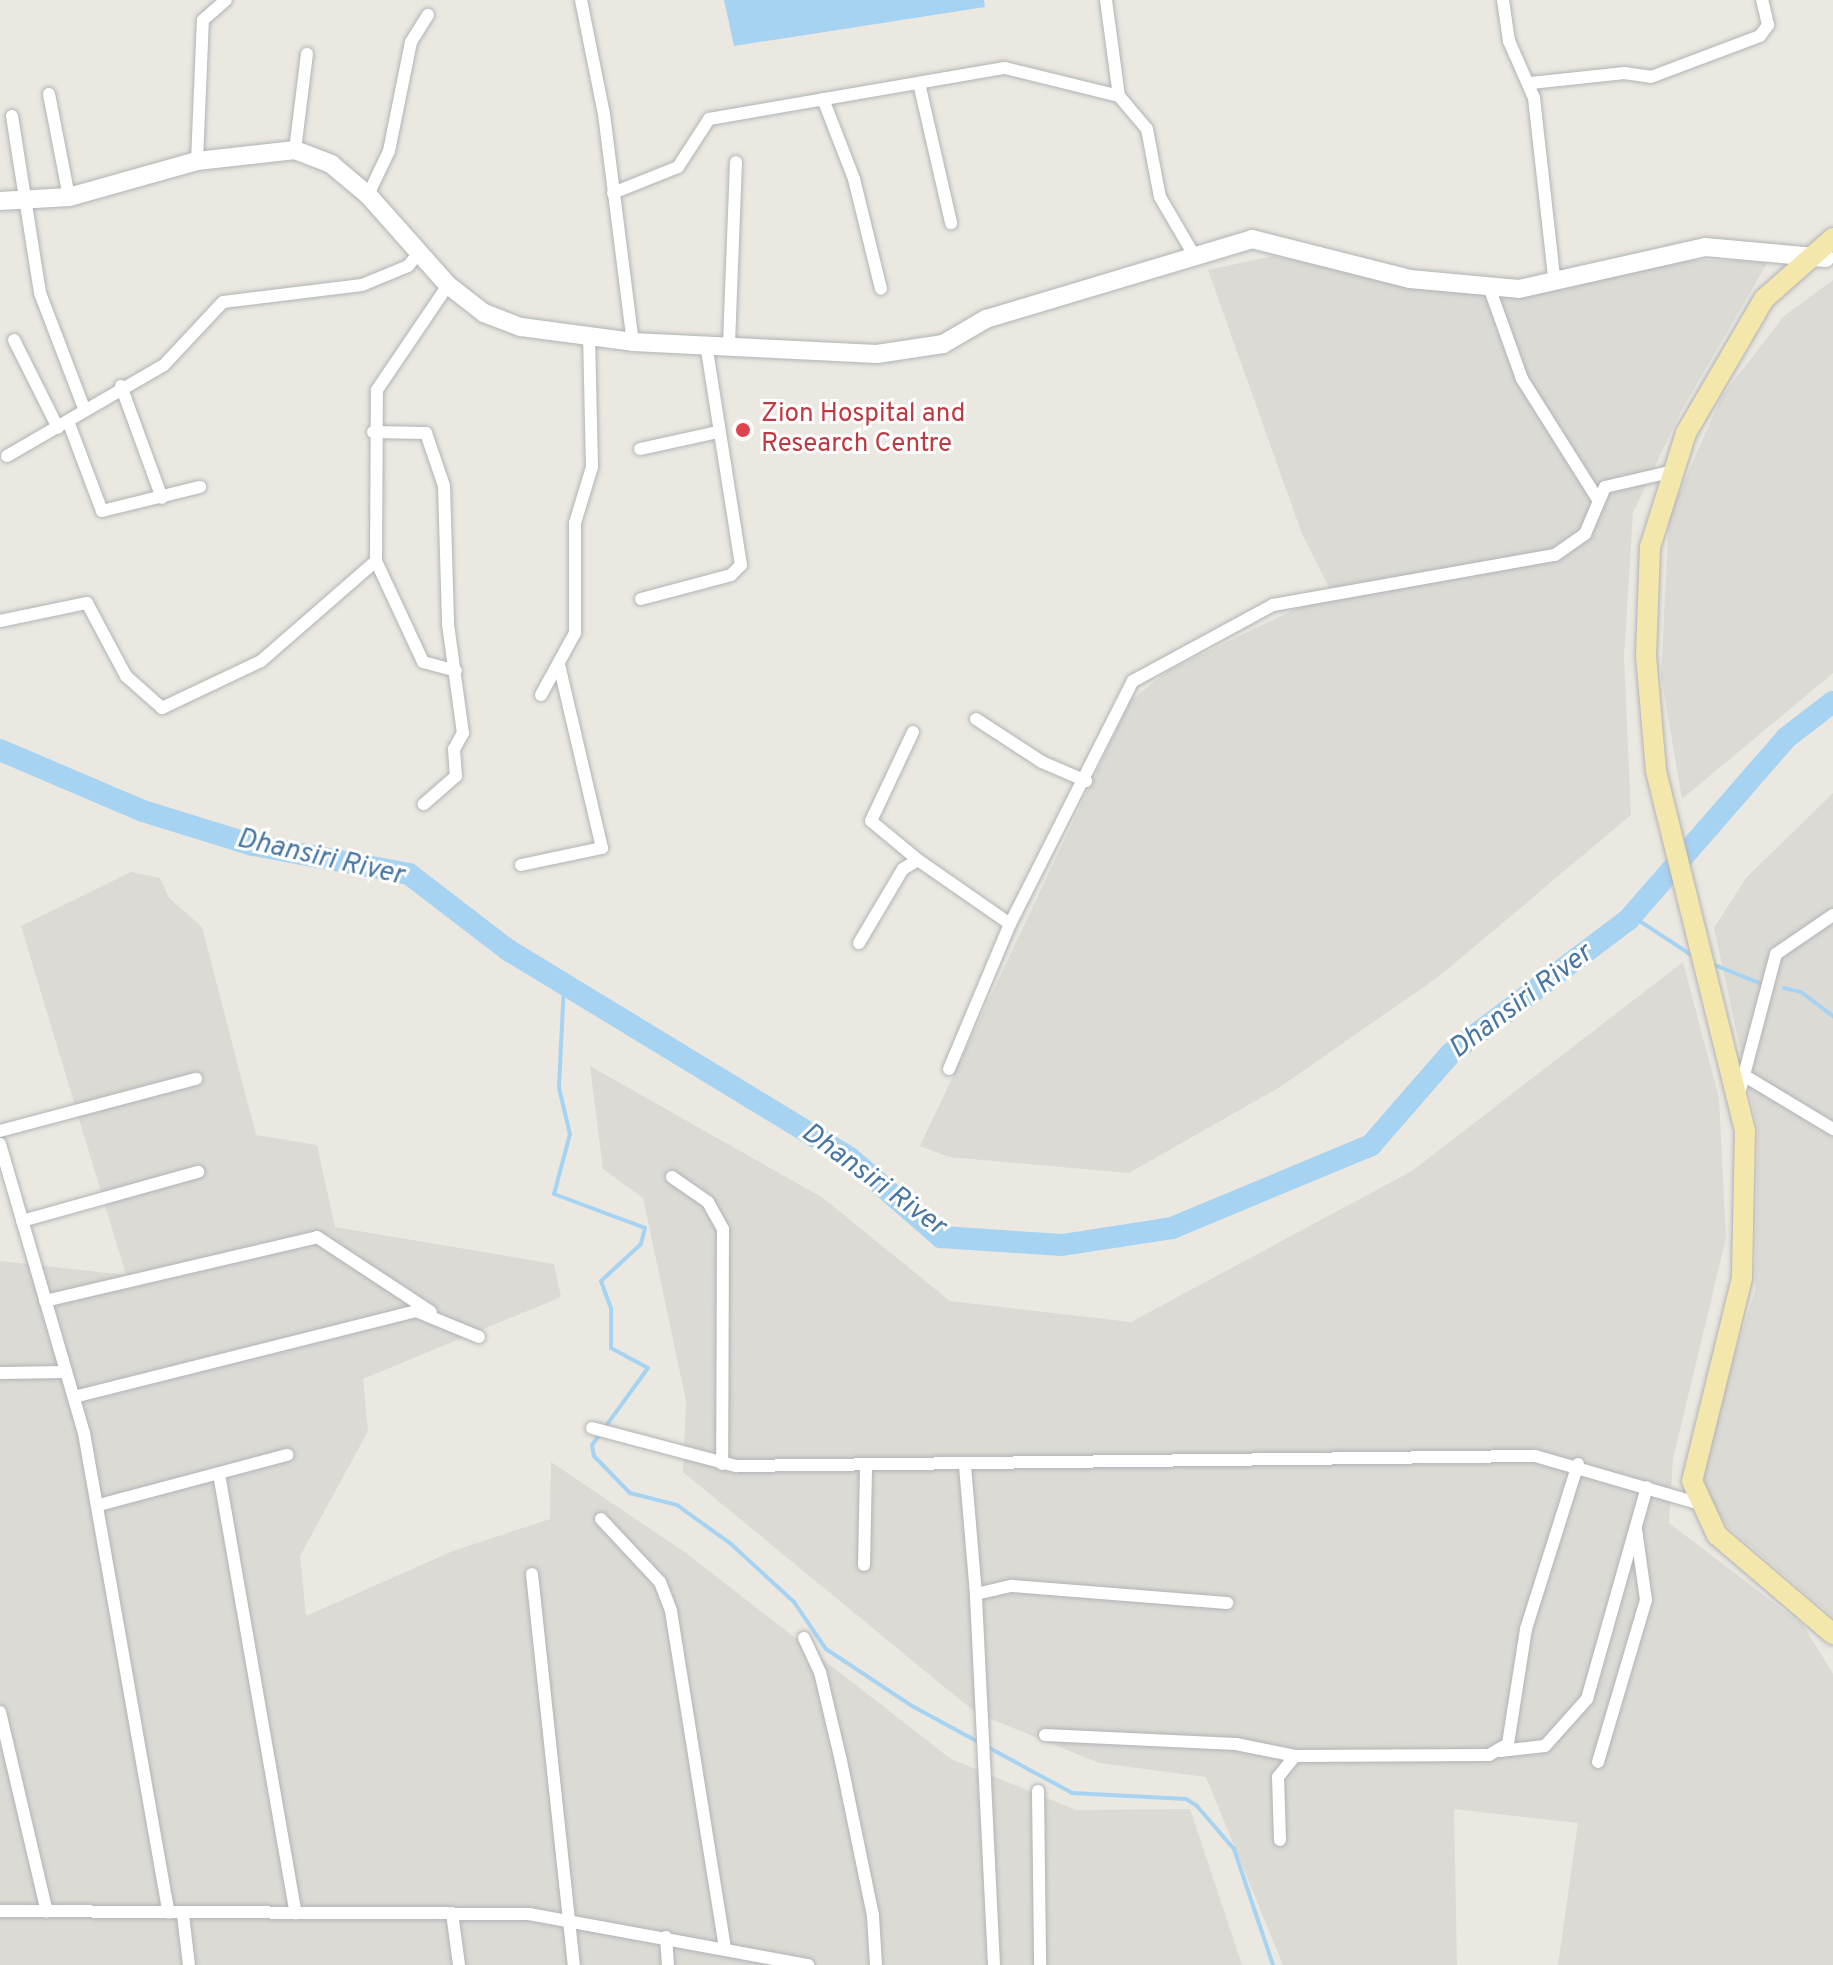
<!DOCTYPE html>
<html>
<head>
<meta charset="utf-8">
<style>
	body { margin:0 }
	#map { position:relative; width:1833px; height:1965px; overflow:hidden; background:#eae8e0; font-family:Overpass,sans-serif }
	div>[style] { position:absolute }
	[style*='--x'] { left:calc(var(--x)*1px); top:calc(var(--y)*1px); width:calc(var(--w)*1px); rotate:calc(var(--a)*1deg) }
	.industrial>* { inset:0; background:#dcdad5 }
	.water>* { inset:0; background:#a7d3f3 }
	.stream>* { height:4px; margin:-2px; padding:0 2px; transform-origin:2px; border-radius:2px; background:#a7d3f3 }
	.river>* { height:22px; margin:-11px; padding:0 11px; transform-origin:11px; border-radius:11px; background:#a7d3f3 }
	.roads { filter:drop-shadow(0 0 2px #b1b3b6) drop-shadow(0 0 2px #b1b3b6) }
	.street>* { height:12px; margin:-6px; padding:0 6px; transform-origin:6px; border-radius:6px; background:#fff }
	.secondary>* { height:18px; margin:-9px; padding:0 9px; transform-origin:9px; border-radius:9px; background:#fff }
	.primary>* { height:20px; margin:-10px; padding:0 10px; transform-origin:10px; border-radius:10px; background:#f4e7ac }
	.dots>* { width:22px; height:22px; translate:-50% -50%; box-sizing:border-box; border:4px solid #fff; border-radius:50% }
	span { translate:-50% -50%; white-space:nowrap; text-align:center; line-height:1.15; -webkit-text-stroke:6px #fff; paint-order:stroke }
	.health-label { font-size:26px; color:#be3a42 }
	.left { translate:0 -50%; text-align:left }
	.water-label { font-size:28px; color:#4876a2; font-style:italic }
</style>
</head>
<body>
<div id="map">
	<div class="industrial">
		<i style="clip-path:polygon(1273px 256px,1407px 283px,1519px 295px,1669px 259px,1768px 262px,1681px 411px,1633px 513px,1624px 657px,1631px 815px,1438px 977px,1280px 1087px,1129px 1173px,949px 1157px,920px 1146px,1130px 701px,1169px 670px,1310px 602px,1335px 600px,1302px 534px,1208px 270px)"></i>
		<i style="clip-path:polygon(1833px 280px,1833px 673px,1682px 799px,1661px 676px,1669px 516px,1722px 396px,1784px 316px)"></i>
		<i style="clip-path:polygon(1833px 793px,1833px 1617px,1728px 1527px,1704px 1492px,1704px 1450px,1755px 1291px,1758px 1131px,1714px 928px,1746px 878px)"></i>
		<i style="clip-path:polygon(131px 872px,160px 878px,169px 898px,202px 927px,256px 1135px,317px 1145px,335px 1227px,554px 1264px,561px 1297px,363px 1379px,368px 1431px,300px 1556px,306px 1616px,453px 1551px,550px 1519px,551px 1462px,686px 1553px,951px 1759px,1076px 1810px,1190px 1809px,1242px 1965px,0 1965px,0 1261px,126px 1275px,21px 926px)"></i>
		<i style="clip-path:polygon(1683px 962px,1719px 1098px,1726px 1238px,1673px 1459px,1669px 1523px,1803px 1625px,1833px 1674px,1833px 1965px,1558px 1965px,1578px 1823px,1454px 1809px,1457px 1965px,1283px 1965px,1206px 1777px,1099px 1763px,976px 1713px,683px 1472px,686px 1401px,643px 1198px,603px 1169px,590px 1066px,823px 1198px,950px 1301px,1131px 1322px,1412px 1171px)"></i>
	</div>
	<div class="water">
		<i style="clip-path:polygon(724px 0,984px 0,985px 7px,734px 46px)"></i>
	</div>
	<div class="stream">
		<i style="--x:1632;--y:916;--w:73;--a:33.3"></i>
		<i style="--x:1712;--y:964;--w:54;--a:21.8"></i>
		<i style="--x:564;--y:984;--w:104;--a:92.8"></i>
		<i style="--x:559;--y:1088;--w:47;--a:76.6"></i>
		<i style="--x:570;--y:1134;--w:62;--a:104.9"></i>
		<i style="--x:554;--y:1194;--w:97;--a:20.5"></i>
		<i style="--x:645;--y:1228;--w:16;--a:104"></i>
		<i style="--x:641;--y:1244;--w:54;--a:137.2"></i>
		<i style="--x:601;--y:1281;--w:30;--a:70"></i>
		<i style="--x:611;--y:1309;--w:39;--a:90"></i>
		<i style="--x:611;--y:1348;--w:42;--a:28.4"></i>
		<i style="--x:648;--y:1368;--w:95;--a:126"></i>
		<i style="--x:592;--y:1445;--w:11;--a:80"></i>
		<i style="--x:594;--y:1456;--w:52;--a:45.8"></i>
		<i style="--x:630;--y:1493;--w:49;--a:14.3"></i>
		<i style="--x:677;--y:1505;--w:67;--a:35.8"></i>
		<i style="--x:731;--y:1544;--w:86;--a:42.6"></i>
		<i style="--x:794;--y:1602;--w:57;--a:55.8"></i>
		<i style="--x:826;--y:1649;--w:103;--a:33.5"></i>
		<i style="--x:912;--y:1706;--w:182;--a:28.5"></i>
		<i style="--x:1072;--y:1793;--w:114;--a:3"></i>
		<i style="--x:1186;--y:1799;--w:13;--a:32"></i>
		<i style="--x:1197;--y:1806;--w:57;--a:49.3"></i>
		<i style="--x:1234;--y:1849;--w:122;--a:71.4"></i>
		<i style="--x:1784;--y:988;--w:17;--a:13"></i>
		<i style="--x:1801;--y:992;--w:40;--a:37"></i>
	</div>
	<div class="river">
		<i style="--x:0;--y:750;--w:155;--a:23.1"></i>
		<i style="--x:143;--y:811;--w:115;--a:17.2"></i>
		<i style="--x:253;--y:845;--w:159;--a:10.5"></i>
		<i style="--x:409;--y:874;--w:125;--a:37.5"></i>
		<i style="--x:508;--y:950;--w:400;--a:31.3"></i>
		<i style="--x:850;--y:1158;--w:121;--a:41"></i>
		<i style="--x:941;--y:1237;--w:121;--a:3.8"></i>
		<i style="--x:1062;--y:1245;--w:111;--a:-8.8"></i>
		<i style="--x:1172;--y:1228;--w:216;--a:-22.6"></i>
		<i style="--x:1371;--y:1145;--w:121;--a:-49"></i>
		<i style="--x:1450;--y:1054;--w:223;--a:-37"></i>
		<i style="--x:1628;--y:920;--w:241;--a:-49"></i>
		<i style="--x:1786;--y:738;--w:59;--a:-37.5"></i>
	</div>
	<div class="roads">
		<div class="street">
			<i style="--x:581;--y:0;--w:116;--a:78.6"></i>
			<i style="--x:604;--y:114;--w:230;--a:82.8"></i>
			<i style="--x:1106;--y:0;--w:97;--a:82.3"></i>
			<i style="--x:1119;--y:96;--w:43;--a:49.7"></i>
			<i style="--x:1147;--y:129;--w:69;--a:79.2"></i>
			<i style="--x:1160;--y:197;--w:69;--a:59.7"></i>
			<i style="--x:1503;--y:0;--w:41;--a:81.7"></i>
			<i style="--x:1509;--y:41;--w:62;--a:66.3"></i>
			<i style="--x:1534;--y:98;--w:179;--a:83.6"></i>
			<i style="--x:919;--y:83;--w:144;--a:77.1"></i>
			<i style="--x:1531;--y:83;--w:94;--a:-6.1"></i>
			<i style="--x:1624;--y:73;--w:27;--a:8"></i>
			<i style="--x:1651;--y:77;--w:116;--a:-20.6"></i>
			<i style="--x:1760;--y:36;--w:14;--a:-54"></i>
			<i style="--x:1768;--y:25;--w:26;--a:-103"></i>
			<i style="--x:49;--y:94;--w:105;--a:79"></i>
			<i style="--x:823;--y:99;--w:86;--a:68.8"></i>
			<i style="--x:854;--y:179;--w:113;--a:76.2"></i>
			<i style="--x:12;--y:116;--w:179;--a:81"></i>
			<i style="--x:40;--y:293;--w:123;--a:69.1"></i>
			<i style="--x:295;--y:150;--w:97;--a:-82.9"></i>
			<i style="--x:197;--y:161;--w:141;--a:-87.6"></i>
			<i style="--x:203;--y:20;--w:30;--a:-41"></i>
			<i style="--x:613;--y:193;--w:70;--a:-21.8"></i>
			<i style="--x:678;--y:167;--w:57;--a:-57.1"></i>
			<i style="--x:709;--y:119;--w:300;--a:-9.8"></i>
			<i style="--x:1005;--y:68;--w:117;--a:13.8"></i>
			<i style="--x:368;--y:195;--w:49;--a:-64.5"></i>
			<i style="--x:389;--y:151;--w:111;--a:-78.6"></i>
			<i style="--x:411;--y:42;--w:32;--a:-58"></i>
			<i style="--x:1488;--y:284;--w:101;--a:70.3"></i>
			<i style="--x:1522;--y:379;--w:141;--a:57.8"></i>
			<i style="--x:14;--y:340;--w:98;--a:63.4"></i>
			<i style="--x:729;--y:344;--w:182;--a:-87.8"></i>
			<i style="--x:121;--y:386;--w:119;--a:69.9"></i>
			<i style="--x:68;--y:421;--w:96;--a:69.3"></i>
			<i style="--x:102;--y:511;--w:101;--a:-13.8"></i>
			<i style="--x:373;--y:432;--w:53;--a:1.1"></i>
			<i style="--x:426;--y:433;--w:56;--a:71.2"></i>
			<i style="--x:444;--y:486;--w:138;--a:88.3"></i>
			<i style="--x:448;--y:624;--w:110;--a:82.2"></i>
			<i style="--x:463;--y:733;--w:18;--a:119"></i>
			<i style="--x:454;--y:749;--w:27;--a:86"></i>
			<i style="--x:456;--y:776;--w:43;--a:138.8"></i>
			<i style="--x:640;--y:449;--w:80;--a:-12.3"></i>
			<i style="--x:7;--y:456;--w:181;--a:-30.1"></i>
			<i style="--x:164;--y:365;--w:86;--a:-46.9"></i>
			<i style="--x:223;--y:302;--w:140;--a:-7"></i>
			<i style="--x:362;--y:285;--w:50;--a:-22.4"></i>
			<i style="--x:408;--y:266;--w:17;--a:-50"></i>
			<i style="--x:376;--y:561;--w:111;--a:65"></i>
			<i style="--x:423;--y:662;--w:34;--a:15"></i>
			<i style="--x:641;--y:599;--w:93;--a:-14.9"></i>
			<i style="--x:731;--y:575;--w:14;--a:-45"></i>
			<i style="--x:741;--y:565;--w:225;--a:-99"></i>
			<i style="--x:0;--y:621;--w:89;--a:-11.7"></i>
			<i style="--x:87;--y:603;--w:83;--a:61.9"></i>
			<i style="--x:126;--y:676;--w:48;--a:41.6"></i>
			<i style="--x:162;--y:708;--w:110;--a:-25.4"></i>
			<i style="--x:261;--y:661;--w:152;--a:-41"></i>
			<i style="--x:376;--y:561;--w:171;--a:-89.7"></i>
			<i style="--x:377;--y:390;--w:127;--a:-55.9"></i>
			<i style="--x:541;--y:695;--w:71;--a:-61.3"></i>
			<i style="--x:575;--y:633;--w:110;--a:-90"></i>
			<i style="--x:575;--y:523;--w:59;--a:-73.1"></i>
			<i style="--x:592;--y:467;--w:130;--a:-91.3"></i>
			<i style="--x:976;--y:719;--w:79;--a:33.1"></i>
			<i style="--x:1042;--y:762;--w:48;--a:23.4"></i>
			<i style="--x:913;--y:732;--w:98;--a:115.3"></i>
			<i style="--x:871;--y:821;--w:61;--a:39.7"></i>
			<i style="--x:521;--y:865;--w:83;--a:-11.9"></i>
			<i style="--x:602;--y:848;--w:188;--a:-103.2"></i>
			<i style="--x:859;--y:943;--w:86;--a:-59.3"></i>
			<i style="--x:903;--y:869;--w:17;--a:-31"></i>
			<i style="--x:918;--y:860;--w:112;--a:34.8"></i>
			<i style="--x:949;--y:1069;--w:157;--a:-67.2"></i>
			<i style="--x:1010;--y:924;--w:272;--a:-63.2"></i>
			<i style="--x:1133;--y:681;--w:159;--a:-28.5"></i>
			<i style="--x:1273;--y:605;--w:286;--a:-10.1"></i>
			<i style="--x:1555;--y:555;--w:37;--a:-35"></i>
			<i style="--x:1585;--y:534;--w:51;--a:-66.9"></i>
			<i style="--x:1605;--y:487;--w:67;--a:-13"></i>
			<i style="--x:1745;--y:1076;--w:103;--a:31.1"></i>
			<i style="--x:1739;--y:1094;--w:145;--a:-75.2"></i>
			<i style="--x:1776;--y:954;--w:69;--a:-34.4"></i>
			<i style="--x:0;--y:1131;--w:203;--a:-14.9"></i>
			<i style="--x:0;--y:1144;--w:301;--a:73.8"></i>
			<i style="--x:84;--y:1433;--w:487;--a:80"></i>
			<i style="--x:672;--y:1177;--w:44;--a:34.8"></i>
			<i style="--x:708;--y:1202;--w:31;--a:61"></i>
			<i style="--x:723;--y:1229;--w:235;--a:90.2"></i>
			<i style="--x:22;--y:1221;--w:183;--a:-15.6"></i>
			<i style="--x:45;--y:1301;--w:279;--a:-13.2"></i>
			<i style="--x:317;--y:1237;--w:136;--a:33.3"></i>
			<i style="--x:0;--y:1373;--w:66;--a:-0.9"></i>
			<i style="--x:74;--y:1397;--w:353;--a:-14.1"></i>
			<i style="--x:416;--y:1311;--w:68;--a:22.4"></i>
			<i style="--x:592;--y:1428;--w:149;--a:14.8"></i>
			<i style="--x:736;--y:1466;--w:799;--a:-0.72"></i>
			<i style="--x:1535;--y:1456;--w:169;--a:16.2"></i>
			<i style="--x:965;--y:1466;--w:128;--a:85.1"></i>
			<i style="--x:219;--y:1474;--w:446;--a:80.1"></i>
			<i style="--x:99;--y:1505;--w:195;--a:-14.9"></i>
			<i style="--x:601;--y:1519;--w:86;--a:46.9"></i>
			<i style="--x:660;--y:1582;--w:31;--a:69"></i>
			<i style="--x:671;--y:1611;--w:341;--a:80.9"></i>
			<i style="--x:864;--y:1565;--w:99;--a:-88.8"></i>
			<i style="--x:532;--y:1574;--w:393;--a:83.9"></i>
			<i style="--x:804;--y:1638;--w:38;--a:65"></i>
			<i style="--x:820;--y:1672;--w:91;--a:76.7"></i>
			<i style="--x:841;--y:1761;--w:158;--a:78.3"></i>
			<i style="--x:873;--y:1916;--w:49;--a:86.5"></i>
			<i style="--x:0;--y:1712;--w:205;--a:76.8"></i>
			<i style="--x:1045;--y:1735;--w:191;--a:2.7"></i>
			<i style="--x:1236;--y:1744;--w:60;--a:11.5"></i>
			<i style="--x:1500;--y:1751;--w:45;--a:-6.3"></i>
			<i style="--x:1545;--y:1746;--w:63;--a:-48.2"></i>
			<i style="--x:1587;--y:1699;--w:220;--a:-74.2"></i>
			<i style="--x:1598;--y:1762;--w:169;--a:-73.5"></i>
			<i style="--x:1646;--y:1600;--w:71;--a:-98.1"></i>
			<i style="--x:1038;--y:1791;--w:174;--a:89.3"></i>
			<i style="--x:1280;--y:1840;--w:63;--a:-91.8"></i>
			<i style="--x:1278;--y:1777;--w:27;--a:-51"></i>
			<i style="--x:1295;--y:1756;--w:194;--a:-0.3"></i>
			<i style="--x:1489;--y:1755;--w:22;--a:-30"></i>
			<i style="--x:1508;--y:1744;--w:116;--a:-81.1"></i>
			<i style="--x:1526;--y:1629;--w:173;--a:-72.5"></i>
			<i style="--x:0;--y:1911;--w:529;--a:0.32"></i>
			<i style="--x:529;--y:1914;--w:284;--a:10.4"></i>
			<i style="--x:452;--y:1913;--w:52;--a:82.3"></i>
			<i style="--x:183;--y:1915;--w:50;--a:83.2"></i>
			<i style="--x:666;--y:1937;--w:28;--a:86"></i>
			<i style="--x:994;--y:1965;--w:371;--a:-92.8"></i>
			<i style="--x:976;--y:1594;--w:37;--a:-13"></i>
			<i style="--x:1012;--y:1586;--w:216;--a:4.5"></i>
		</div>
		<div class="secondary">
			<i style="--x:0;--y:201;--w:69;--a:-3.3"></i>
			<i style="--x:69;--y:197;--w:133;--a:-15.7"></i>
			<i style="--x:197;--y:161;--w:99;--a:-6.4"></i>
			<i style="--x:295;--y:150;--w:39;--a:21"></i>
			<i style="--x:331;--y:164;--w:48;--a:40"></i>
			<i style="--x:368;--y:195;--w:120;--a:48.4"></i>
			<i style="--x:448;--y:285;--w:46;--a:37.9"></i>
			<i style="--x:484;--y:313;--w:40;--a:21"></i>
			<i style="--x:521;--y:327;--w:113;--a:7.6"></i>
			<i style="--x:633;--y:342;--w:244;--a:2.8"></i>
			<i style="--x:877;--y:354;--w:67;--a:-8.6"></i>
			<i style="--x:943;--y:344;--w:50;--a:-30.2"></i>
			<i style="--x:986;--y:319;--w:278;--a:-16.7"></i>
			<i style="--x:1252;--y:239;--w:163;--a:14.2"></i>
			<i style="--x:1410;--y:279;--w:109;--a:5.2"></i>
			<i style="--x:1519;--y:289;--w:191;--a:-12.7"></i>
			<i style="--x:1705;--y:247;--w:121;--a:5.2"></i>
		</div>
		<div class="primary">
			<i style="--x:1833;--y:238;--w:92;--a:138.5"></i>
			<i style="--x:1764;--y:299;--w:155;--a:120.2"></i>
			<i style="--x:1686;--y:433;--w:120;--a:107.5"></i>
			<i style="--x:1650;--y:547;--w:109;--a:92.1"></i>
			<i style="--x:1646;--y:656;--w:115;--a:85"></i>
			<i style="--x:1656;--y:771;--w:371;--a:76.1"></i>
			<i style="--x:1745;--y:1131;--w:147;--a:91.2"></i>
			<i style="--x:1742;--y:1278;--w:209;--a:103.8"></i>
			<i style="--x:1692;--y:1481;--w:60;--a:65.2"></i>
			<i style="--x:1717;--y:1535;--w:153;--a:40.5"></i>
		</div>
	</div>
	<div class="dots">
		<i style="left:743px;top:430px;background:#e0444e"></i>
	</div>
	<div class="health-label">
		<span class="left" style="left:761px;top:430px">Zion Hospital and<br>Research Centre</span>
	</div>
	<div class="water-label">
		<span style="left:320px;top:858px;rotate:13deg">Dhansiri River</span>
		<span style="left:1521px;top:1002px;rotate:-37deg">Dhansiri River</span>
		<span style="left:873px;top:1180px;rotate:36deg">Dhansiri River</span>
	</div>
</div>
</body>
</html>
